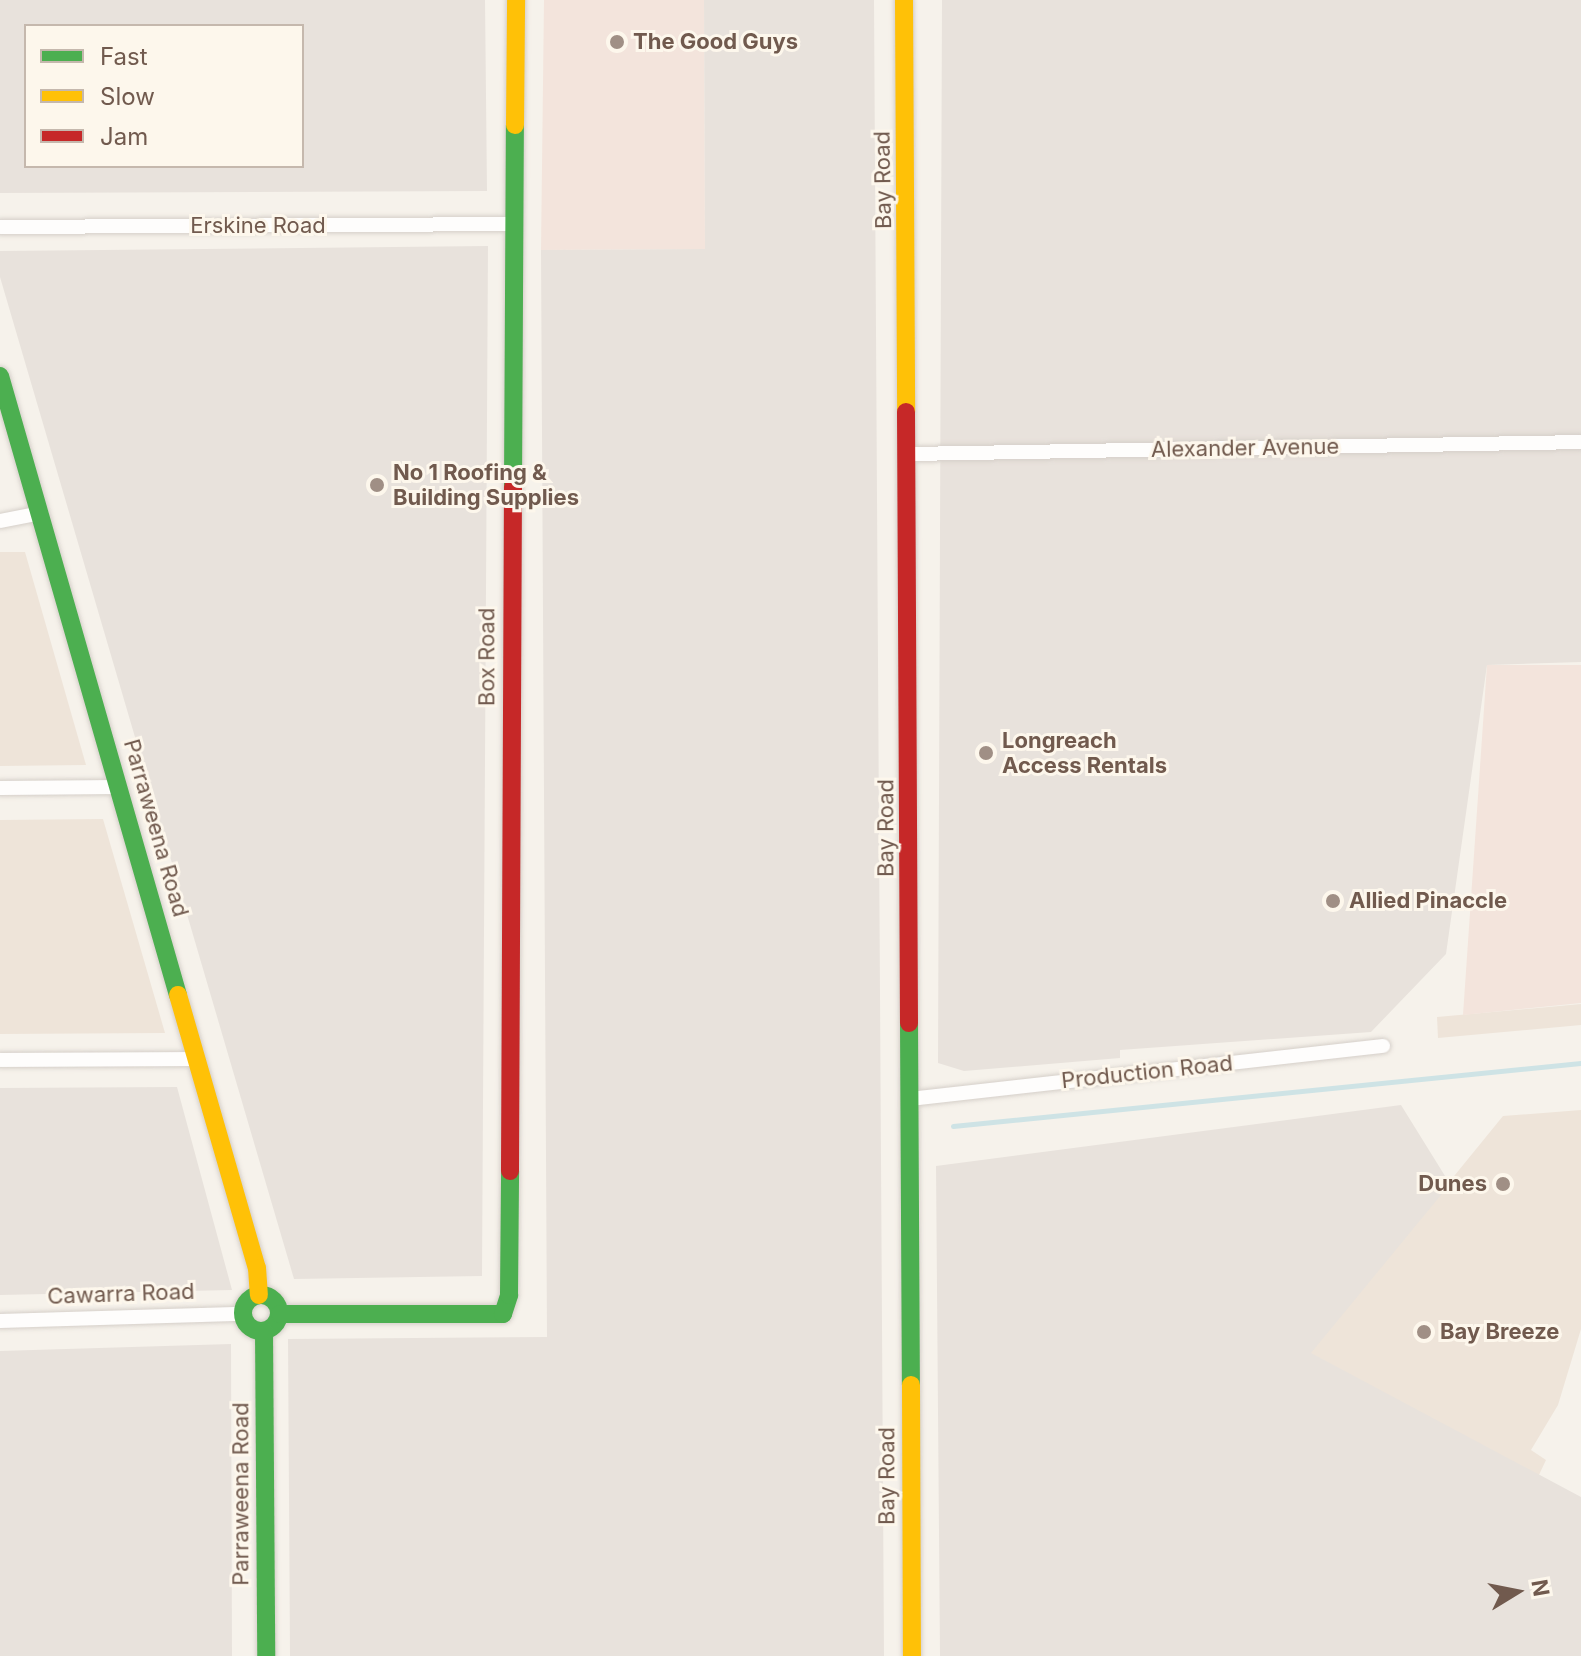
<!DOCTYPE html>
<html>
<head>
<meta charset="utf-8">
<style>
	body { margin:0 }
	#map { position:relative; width:1581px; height:1656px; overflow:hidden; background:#f6f2eb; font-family:Inter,sans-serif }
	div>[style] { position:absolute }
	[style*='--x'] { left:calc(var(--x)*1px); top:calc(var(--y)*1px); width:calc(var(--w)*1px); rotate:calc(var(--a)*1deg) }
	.residential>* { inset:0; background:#eee4d9 }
	.commercial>* { inset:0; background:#f3e4dc }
	.industrial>* { inset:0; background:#e8e2dc }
	.stream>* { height:5px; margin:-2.5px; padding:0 2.5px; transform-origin:2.5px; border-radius:2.5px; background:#cee3e5 }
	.roads { filter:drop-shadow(0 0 2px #d5cfc9) drop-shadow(0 0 2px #d5cfc9) }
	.street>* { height:14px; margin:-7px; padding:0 7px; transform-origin:7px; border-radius:7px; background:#fefdfc }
	.fast>* { height:18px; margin:-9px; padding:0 9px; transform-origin:9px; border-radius:9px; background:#4caf50 }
	.fast>.ring { margin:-9px; padding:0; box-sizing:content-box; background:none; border:18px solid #4caf50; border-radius:50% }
	.slow>* { height:18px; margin:-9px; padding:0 9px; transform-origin:9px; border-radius:9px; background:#ffc107 }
	.jam>* { height:18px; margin:-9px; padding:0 9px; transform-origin:9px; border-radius:9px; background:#c62828 }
	.dots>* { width:22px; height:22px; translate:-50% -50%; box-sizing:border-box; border:4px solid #fdf7ec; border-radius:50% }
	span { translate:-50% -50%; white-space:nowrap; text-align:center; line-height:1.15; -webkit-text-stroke:6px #fdf7ec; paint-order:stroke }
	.poi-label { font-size:22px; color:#715a4e; font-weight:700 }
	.left { translate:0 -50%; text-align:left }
	.right { translate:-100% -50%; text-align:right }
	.street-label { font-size:22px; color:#715a4e }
	.legend { position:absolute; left:24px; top:24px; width:280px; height:144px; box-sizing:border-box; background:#fdf7ec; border:2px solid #c5b8ad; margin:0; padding:10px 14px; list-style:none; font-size:24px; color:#715a4e }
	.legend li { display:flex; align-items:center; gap:16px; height:40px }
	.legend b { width:40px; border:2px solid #c5b8ad }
	.north { position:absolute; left:1477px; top:1552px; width:80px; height:80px; -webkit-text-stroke:6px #fdf7ec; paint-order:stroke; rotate:80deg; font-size:22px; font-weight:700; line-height:32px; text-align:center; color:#715a4e }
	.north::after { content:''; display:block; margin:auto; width:28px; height:36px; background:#715a4e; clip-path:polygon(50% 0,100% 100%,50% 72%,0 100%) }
</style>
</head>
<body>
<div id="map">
	<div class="residential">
		<i style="clip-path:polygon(0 552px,25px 552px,86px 765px,0 766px)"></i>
		<i style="clip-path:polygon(103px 819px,165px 1033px,0 1034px,0 820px)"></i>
		<i style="clip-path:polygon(1581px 1004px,1581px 1025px,1438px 1038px,1437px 1017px)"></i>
		<i style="clip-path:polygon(1581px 1110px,1581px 1329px,1558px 1405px,1531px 1450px,1546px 1460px,1538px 1477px,1310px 1353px,1503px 1116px)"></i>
	</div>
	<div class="commercial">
		<i style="clip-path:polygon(544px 0,704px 0,705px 249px,541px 250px)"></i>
		<i style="clip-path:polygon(1487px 665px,1581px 665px,1581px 1003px,1463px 1015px)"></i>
	</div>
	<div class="industrial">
		<i style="clip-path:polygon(evenodd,0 0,485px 0,487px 191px,0 193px,0 0,26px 26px,302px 26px,302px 166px,26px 166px,26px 26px)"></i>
		<i style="clip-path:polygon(704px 0,874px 0,884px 1656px,290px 1656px,288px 1339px,547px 1337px,541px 250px,705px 249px)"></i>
		<i style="clip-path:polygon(942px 0,1581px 0,1581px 662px,1487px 665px,1446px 954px,1371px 1032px,1120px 1050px,1120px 1058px,964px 1071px,938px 1063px)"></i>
		<i style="clip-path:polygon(488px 246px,482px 1276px,294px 1279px,0 277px,0 251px)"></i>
		<i style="clip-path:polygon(177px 1087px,232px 1290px,0 1295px,0 1088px)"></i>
		<i style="clip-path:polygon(1401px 1105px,1450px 1184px,1311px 1353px,1581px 1497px,1581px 1656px,940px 1656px,936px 1166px)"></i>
		<i style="clip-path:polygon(231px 1344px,232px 1656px,0 1656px,0 1351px)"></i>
	</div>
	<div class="stream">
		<i style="--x:953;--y:1126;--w:631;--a:-5.73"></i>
	</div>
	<div class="roads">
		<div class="street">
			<i style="--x:0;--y:227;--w:515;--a:-0.33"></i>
			<i style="--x:910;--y:454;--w:671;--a:-1.02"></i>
			<i style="--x:0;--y:521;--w:42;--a:-11"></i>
			<i style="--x:0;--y:788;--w:119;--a:-0.5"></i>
			<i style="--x:0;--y:1060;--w:197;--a:-0.3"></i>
			<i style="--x:910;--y:1099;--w:476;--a:-6.4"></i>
			<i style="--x:0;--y:1321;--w:243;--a:-1.7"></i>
		</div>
		<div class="fast">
			<i style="--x:0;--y:376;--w:644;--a:73.96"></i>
			<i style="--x:513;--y:487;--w:362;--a:-89.7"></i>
			<i style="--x:909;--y:1023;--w:362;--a:89.7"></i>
			<i class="ring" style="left:243px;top:1295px;width:18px;height:18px"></i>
			<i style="--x:280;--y:1314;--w:223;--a:0"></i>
			<i style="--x:503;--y:1314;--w:20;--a:-72"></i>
			<i style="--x:509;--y:1295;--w:124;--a:-89.5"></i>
			<i style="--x:264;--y:1331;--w:325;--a:89.6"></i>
		</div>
		<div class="slow">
			<i style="--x:904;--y:0;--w:412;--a:89.7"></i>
			<i style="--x:515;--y:125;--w:125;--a:-89.5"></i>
			<i style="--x:178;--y:995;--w:284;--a:73.9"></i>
			<i style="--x:257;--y:1268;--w:27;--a:86"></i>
			<i style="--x:911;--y:1385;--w:271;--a:89.8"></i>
		</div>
		<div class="jam">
			<i style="--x:906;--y:412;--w:611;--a:89.72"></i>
			<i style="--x:510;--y:1171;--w:684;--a:-89.75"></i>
		</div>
	</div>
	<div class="dots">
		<i style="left:617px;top:42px;background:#a08f85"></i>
		<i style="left:377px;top:485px;background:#a08f85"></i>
		<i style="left:986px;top:753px;background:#a08f85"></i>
		<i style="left:1333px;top:901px;background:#a08f85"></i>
		<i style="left:1503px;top:1184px;background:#a08f85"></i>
		<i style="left:1424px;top:1332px;background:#a08f85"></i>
	</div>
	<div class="poi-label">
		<span class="left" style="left:633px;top:42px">The Good Guys</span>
		<span class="left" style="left:393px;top:485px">No 1 Roofing &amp;<br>Building Supplies</span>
		<span class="left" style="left:1002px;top:753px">Longreach<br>Access Rentals</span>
		<span class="left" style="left:1349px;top:901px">Allied Pinaccle</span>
		<span class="right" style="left:1487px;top:1184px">Dunes</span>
		<span class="left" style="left:1440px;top:1332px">Bay Breeze</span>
	</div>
	<div class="street-label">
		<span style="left:883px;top:180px;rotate:-91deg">Bay Road</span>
		<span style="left:258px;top:226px">Erskine Road</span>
		<span style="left:1245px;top:448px;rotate:-1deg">Alexander Avenue</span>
		<span style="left:487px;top:657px;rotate:-90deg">Box Road</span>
		<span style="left:156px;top:828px;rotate:74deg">Parraweena Road</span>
		<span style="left:886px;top:828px;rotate:-90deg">Bay Road</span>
		<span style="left:1147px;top:1072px;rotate:-6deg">Production Road</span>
		<span style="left:121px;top:1294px;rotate:-2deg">Cawarra Road</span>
		<span style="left:887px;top:1476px;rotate:-90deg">Bay Road</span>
		<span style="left:241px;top:1494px;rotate:-90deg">Parraweena Road</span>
	</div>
	<ul class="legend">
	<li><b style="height:10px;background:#4caf50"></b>Fast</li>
	<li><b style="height:10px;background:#ffc107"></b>Slow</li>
	<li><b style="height:10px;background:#c62828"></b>Jam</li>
	</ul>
	<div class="north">N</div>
</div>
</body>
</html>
